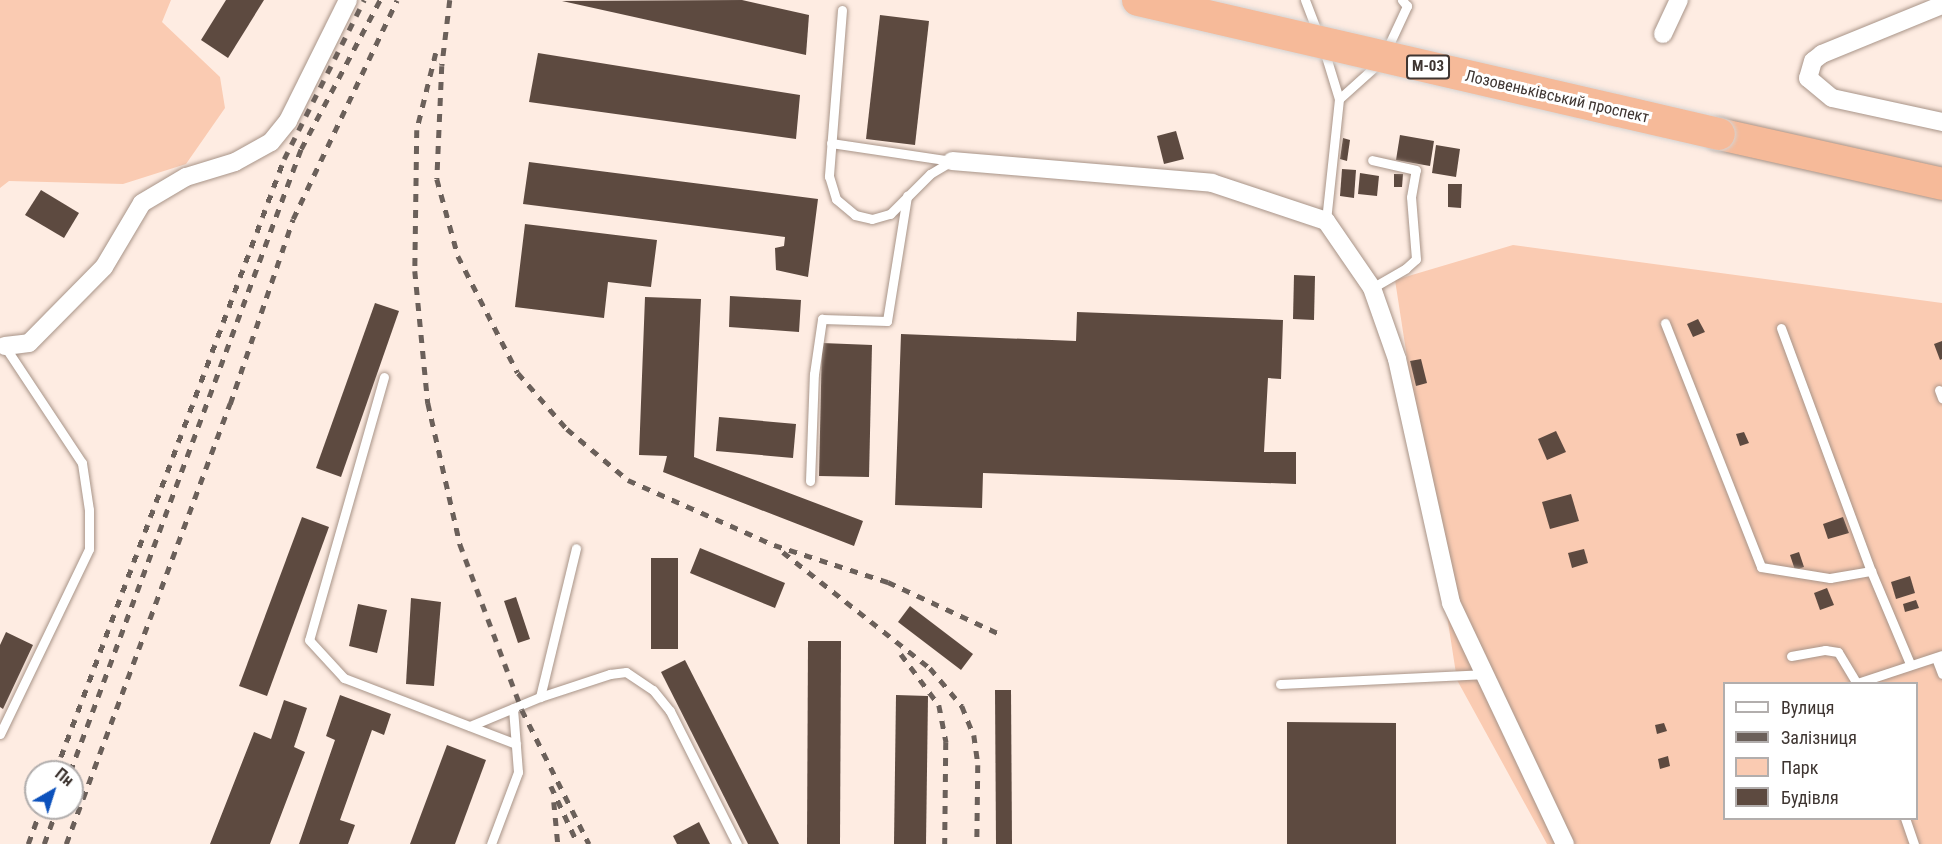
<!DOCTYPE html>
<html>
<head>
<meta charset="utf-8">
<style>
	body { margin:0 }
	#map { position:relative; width:1942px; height:844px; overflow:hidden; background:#feece2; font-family:"Roboto Condensed",sans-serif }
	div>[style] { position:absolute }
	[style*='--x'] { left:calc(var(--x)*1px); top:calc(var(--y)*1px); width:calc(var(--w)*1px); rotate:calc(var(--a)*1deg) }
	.green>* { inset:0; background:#facbb2 }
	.building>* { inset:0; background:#5d4a40 }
	.roads { filter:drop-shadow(0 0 2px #a89488) drop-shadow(0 0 2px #a89488) }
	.lane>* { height:9px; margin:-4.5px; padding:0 4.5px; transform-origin:4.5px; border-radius:4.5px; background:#fff }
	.street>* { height:18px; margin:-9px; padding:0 9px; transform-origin:9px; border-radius:9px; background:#fff }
	.highway>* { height:32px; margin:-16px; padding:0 16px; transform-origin:16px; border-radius:16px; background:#f6ba99 }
	.rail>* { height:4.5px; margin-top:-2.25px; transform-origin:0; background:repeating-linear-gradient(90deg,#6b605a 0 8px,transparent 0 16px) }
	.bridges { filter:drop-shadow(0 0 2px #d5d3d2) drop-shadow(0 0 2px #d5d3d2) }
	.highway-bridge>* { height:32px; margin:-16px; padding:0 16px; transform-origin:16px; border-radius:16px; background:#f6ba99 }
	span { translate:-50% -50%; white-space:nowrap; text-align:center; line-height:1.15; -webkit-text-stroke:6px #fff; paint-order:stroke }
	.shield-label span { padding:2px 4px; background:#fff; border:2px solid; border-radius:4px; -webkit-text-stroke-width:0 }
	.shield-label { font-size:15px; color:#3e3531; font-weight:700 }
	.street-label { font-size:16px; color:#3e3531 }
	.legend { position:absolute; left:1723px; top:682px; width:195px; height:138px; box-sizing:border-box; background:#fff; border:2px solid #b2aead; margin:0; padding:8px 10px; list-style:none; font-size:18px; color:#3e3531 }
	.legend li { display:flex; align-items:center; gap:12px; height:30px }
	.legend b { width:30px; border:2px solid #b2aead }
	.north { position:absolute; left:24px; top:760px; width:60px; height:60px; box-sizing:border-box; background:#fff; border:2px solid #b2aead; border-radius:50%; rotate:39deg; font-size:16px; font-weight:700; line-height:24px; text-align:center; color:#3e3531 }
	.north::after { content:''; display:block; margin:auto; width:21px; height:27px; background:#0c51bc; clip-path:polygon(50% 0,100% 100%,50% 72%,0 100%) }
</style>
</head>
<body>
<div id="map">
	<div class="green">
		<i style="clip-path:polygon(0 0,171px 0,162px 22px,220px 77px,225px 108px,186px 164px,123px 184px,9px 181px,0 188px)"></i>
		<i style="clip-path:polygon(evenodd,1513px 245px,1942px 303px,1942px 844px,1547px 844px,1457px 680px,1395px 280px,1513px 245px,1724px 684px,1916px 684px,1916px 818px,1724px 818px,1724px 684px)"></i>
	</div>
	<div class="building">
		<i style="clip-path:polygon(226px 0,264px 0,228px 58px,201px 40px)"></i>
		<i style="clip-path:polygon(742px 0,809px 15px,806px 55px,562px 1px)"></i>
		<i style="clip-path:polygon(880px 15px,929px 21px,915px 145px,866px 139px)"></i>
		<i style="clip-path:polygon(538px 53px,800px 95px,796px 139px,529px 102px)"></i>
		<i style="clip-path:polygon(1176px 131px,1184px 159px,1164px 164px,1157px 136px)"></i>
		<i style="clip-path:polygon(1400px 135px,1434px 141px,1430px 166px,1396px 160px)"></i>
		<i style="clip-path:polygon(1343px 138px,1350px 140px,1347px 161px,1340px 159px)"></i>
		<i style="clip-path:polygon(1436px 145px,1460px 149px,1456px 177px,1432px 173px)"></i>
		<i style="clip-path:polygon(529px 162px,818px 199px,808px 277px,776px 270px,775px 248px,784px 246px,785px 237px,523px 204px)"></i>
		<i style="clip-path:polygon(1342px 169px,1356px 170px,1354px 198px,1340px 196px)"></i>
		<i style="clip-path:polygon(1360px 173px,1379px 176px,1377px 196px,1358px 194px)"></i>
		<i style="clip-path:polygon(1394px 174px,1403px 174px,1402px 187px,1394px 187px)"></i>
		<i style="clip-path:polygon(1448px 184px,1462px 184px,1461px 208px,1448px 207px)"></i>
		<i style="clip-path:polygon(41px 190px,79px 213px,64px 238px,25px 215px)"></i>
		<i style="clip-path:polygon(525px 224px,657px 240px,651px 287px,608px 282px,604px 318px,515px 307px)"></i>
		<i style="clip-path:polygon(1294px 275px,1315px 276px,1314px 320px,1293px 319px)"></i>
		<i style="clip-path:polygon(730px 296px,801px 300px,799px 332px,729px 327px)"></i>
		<i style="clip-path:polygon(645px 297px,701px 299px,694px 457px,863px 521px,854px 546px,663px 472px,667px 456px,639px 455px)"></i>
		<i style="clip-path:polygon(375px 303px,399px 311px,341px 477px,316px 468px)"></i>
		<i style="clip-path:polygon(1077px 312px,1283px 320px,1281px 379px,1268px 378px,1264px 452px,1296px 452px,1296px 484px,983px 473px,982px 508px,895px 505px,901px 334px,1076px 341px)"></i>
		<i style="clip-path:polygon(1698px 319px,1705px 332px,1693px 337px,1687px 324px)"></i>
		<i style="clip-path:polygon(1942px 341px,1942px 359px,1940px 360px,1934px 344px)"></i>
		<i style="clip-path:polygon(822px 343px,872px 345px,869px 477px,819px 476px)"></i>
		<i style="clip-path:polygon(1421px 359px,1427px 383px,1416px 386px,1410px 361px)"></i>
		<i style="clip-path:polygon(719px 417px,796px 424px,793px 458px,716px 451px)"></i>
		<i style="clip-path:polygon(1556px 431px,1566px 452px,1547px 460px,1538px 439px)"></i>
		<i style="clip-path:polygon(1744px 432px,1749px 443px,1740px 446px,1736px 434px)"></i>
		<i style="clip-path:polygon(1571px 494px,1579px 521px,1550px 529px,1542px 502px)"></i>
		<i style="clip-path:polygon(302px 517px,329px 527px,267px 696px,239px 686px)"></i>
		<i style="clip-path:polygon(1843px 517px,1849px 533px,1828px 539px,1823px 524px)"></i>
		<i style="clip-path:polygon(700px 548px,785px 583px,775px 608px,690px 573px)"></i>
		<i style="clip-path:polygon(1584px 549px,1588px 563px,1572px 568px,1568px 553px)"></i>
		<i style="clip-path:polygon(1799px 552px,1804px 567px,1795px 570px,1790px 555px)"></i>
		<i style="clip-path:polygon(651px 558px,678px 558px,678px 649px,651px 649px)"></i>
		<i style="clip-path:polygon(1910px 576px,1915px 593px,1896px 599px,1891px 582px)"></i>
		<i style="clip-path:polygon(1827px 588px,1834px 605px,1820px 610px,1814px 593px)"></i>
		<i style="clip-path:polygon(516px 597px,530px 639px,518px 643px,504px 601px)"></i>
		<i style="clip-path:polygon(411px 598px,441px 602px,434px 686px,406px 684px)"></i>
		<i style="clip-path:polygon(1916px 600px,1919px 608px,1905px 612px,1903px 604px)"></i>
		<i style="clip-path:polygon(358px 604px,387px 610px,377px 653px,349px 646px)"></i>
		<i style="clip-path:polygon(910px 606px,973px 654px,961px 670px,898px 622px)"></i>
		<i style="clip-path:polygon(6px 632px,33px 645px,3px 709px,0 707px,0 645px)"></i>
		<i style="clip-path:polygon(808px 641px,841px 641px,840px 844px,807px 844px)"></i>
		<i style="clip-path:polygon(685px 660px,779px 844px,748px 844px,661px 672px)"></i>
		<i style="clip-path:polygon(995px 690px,1011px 690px,1012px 844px,996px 844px)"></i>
		<i style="clip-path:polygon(340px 695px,391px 714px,384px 735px,372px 730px,340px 820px,355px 825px,348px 844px,299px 844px,335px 740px,326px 736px)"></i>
		<i style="clip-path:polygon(896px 695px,928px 696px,926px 844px,894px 844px)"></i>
		<i style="clip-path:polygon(284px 700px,307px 708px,294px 747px,305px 752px,270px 844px,210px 844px,254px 732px,271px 739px)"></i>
		<i style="clip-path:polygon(1287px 722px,1396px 723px,1396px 844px,1287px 844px)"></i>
		<i style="clip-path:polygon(1664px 723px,1667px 731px,1657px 734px,1655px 725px)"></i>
		<i style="clip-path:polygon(447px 745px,486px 760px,455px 844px,410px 844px)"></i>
		<i style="clip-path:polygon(1668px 756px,1670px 766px,1660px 769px,1658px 759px)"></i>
		<i style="clip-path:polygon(699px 822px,710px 844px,677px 844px,673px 836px)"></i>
	</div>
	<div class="roads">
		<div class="lane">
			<i style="--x:1305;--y:0;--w:40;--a:69"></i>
			<i style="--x:842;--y:10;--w:167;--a:94.5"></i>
			<i style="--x:829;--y:176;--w:24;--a:73"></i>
			<i style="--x:836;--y:199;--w:25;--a:40"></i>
			<i style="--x:855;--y:215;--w:17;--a:13"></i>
			<i style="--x:872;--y:219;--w:19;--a:-16"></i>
			<i style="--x:890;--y:214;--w:57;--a:-45"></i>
			<i style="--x:930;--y:174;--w:26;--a:-31"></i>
			<i style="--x:1324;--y:50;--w:51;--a:73"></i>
			<i style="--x:1339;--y:99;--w:123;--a:96.1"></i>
			<i style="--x:1386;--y:51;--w:50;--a:-65"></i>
			<i style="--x:1407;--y:6;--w:8;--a:-130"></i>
			<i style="--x:1339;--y:99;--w:54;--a:-42"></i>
			<i style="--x:831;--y:143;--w:122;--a:8.5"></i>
			<i style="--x:1372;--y:288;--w:39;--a:-30"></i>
			<i style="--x:1406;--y:268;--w:13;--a:-42"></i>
			<i style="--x:1416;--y:259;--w:62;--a:-94.6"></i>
			<i style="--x:1411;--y:197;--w:27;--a:-80"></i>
			<i style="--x:1416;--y:170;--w:45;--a:-167.2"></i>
			<i style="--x:1665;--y:323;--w:262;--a:68.5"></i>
			<i style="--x:1761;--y:567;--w:70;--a:9.1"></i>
			<i style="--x:1830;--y:578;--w:42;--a:-9.7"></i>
			<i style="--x:1781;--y:328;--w:259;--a:69.7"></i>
			<i style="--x:1871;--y:571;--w:101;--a:67.2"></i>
			<i style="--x:384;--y:377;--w:273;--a:105.9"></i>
			<i style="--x:309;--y:640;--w:52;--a:47.4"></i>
			<i style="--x:344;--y:678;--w:184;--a:21"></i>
			<i style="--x:1939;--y:390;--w:9;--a:69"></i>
			<i style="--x:810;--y:481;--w:107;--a:-87.9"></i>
			<i style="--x:814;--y:374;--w:56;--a:-81.7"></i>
			<i style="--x:822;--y:319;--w:65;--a:1.8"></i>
			<i style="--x:887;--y:321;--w:127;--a:-80.9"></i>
			<i style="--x:1791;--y:656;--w:35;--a:-10"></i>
			<i style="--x:1825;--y:650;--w:13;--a:9"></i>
			<i style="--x:1838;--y:652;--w:37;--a:59"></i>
			<i style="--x:1936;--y:658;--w:17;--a:69"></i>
			<i style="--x:1857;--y:683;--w:89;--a:-18.2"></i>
			<i style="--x:1280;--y:684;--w:202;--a:-2.8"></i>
			<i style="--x:540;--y:697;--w:153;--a:-76.4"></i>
			<i style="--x:470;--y:726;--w:76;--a:-22.5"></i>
			<i style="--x:540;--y:697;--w:74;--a:-18.2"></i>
			<i style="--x:610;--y:674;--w:16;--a:-7"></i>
			<i style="--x:626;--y:672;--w:32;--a:34"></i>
			<i style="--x:653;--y:690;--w:27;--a:51"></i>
			<i style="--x:670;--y:711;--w:149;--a:63.3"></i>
			<i style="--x:0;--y:734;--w:205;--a:-64.3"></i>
			<i style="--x:89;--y:549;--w:39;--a:-90"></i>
			<i style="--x:89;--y:510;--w:48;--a:-98.5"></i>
			<i style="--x:82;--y:463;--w:141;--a:-123.5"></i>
			<i style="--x:1905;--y:818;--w:28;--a:71"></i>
			<i style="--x:491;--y:844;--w:77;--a:-69.4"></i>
			<i style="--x:518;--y:772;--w:64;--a:-94.5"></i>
		</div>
		<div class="street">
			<i style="--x:1942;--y:5;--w:130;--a:157.8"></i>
			<i style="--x:1822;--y:54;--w:11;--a:142"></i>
			<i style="--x:1813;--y:61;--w:18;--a:106"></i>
			<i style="--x:1808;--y:78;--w:31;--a:40"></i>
			<i style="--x:1832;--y:98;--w:113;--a:12.3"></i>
			<i style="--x:1663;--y:34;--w:38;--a:-65"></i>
			<i style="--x:952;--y:161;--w:261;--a:4.8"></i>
			<i style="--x:1212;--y:183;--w:120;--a:18.4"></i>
			<i style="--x:1326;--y:221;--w:81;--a:55.5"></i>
			<i style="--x:1372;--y:288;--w:75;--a:70.6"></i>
			<i style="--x:1397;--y:359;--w:250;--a:77.5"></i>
			<i style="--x:1451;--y:603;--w:267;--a:64.7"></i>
			<i style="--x:5;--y:346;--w:24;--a:-7"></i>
			<i style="--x:29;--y:343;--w:107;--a:-45.4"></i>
			<i style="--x:104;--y:267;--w:74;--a:-59.3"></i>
			<i style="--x:142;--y:203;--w:51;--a:-30.6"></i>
			<i style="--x:186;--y:177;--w:51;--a:-17"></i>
			<i style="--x:235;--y:162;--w:41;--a:-29.1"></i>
			<i style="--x:271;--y:142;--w:27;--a:-51"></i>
			<i style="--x:288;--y:121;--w:135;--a:-63.6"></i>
		</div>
		<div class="highway">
			<i style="--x:1719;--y:134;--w:229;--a:12.6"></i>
		</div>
	</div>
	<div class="rail">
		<i style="--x:450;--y:0;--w:66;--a:96.9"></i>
		<i style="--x:442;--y:66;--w:113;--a:92.5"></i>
		<i style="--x:437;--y:179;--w:80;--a:74.7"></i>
		<i style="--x:458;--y:256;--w:131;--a:62.9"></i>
		<i style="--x:518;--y:373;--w:74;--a:48.8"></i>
		<i style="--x:567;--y:429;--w:80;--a:39.9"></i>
		<i style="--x:628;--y:480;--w:160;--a:24"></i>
		<i style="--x:774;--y:545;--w:120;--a:18"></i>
		<i style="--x:888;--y:582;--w:121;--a:24.9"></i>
		<i style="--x:436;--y:53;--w:79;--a:103.9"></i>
		<i style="--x:417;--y:130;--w:141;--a:90.8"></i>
		<i style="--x:415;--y:271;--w:133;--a:84.4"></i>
		<i style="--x:428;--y:403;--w:145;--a:77.2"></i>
		<i style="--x:460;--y:544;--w:177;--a:69.5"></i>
		<i style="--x:522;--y:710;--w:150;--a:63.4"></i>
		<i style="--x:783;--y:552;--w:187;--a:38.3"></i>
		<i style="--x:930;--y:668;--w:50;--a:49.9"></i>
		<i style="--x:962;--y:706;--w:31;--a:68"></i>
		<i style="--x:974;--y:735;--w:30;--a:82"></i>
		<i style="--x:978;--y:765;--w:79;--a:90.7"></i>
		<i style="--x:901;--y:654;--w:64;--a:53.3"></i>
		<i style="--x:939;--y:705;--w:38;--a:79"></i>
		<i style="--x:946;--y:742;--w:102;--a:90.6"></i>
		<i style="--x:55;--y:772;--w:654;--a:-69.52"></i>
		<i style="--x:284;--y:159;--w:178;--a:-63.3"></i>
		<i style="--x:70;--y:772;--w:664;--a:-69.66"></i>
		<i style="--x:301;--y:149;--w:169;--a:-62.1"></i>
		<i style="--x:551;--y:786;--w:64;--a:65"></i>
		<i style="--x:554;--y:802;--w:42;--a:84.6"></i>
		<i style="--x:28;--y:844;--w:38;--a:-70"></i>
		<i style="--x:44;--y:844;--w:38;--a:-70"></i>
		<i style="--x:66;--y:844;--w:470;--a:-69.6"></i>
		<i style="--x:230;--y:404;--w:195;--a:-71.2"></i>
		<i style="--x:293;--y:219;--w:242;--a:-64.6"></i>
	</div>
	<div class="bridges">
		<div class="highway-bridge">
			<i style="--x:1138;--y:0;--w:596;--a:12.99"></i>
		</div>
	</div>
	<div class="shield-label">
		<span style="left:1428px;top:67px">М-03</span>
	</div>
	<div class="street-label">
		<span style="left:1557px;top:97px;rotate:13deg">Лозовеньківський проспект</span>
	</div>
	<ul class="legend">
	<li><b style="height:8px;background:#fff"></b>Вулиця</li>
	<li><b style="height:8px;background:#6b605a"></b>Залізниця</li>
	<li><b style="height:16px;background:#facbb2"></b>Парк</li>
	<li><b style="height:16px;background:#5d4a40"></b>Будівля</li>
	</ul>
	<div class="north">Пн</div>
</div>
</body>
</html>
